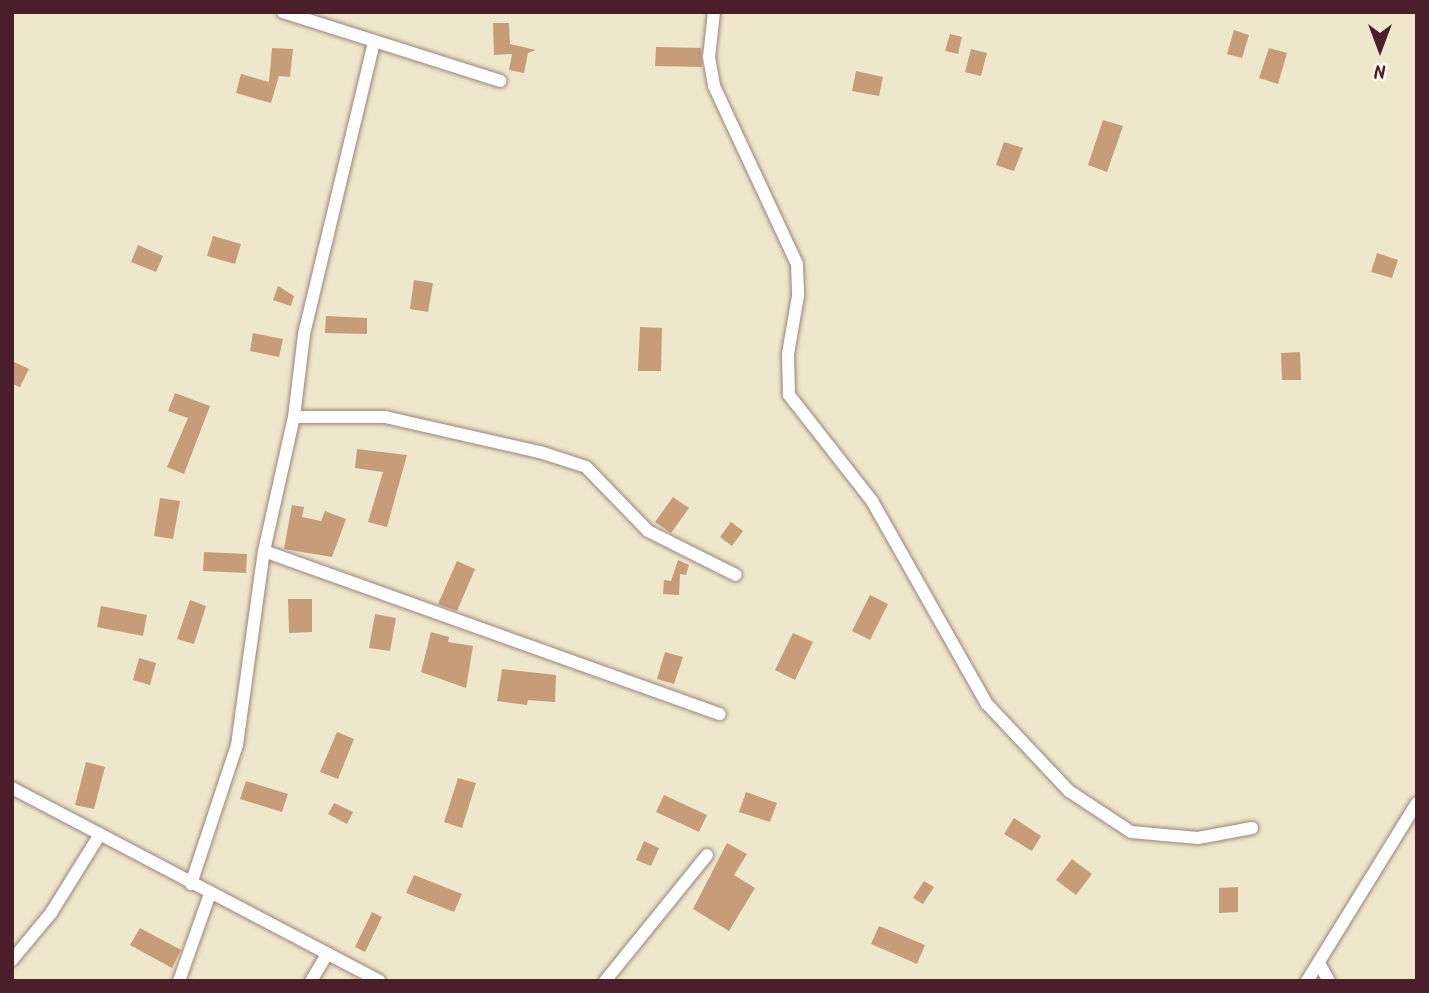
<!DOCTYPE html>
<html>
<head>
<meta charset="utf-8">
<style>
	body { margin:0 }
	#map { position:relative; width:1429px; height:993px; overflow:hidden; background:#efe7cc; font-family:Kalam,sans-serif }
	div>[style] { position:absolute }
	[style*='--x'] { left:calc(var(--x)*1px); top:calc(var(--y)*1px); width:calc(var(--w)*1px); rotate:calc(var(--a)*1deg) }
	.building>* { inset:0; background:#c69d78 }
	.roads { filter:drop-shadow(0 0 2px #9c837c) drop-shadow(0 0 2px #9c837c) }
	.street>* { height:12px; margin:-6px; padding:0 6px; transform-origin:6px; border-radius:6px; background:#fff }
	span { translate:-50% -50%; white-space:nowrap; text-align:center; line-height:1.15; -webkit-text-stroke:5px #fbf7ec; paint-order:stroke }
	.frame { position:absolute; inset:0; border:14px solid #4a1f2b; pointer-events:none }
	.north { position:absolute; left:1345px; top:14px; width:70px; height:70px; -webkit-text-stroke:5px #fbf7ec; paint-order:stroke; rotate:180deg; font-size:19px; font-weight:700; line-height:28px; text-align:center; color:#4a1f2b }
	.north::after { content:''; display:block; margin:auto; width:24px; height:32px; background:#4a1f2b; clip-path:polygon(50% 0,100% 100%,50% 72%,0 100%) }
</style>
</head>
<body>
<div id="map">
	<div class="building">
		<i style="clip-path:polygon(493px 23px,509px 23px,510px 44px,536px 50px,528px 53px,524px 73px,509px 70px,512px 54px,494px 55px)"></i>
		<i style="clip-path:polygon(1234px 30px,1249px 35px,1242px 58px,1227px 54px)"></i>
		<i style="clip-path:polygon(950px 34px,962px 37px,958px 54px,945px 51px)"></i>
		<i style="clip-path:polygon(656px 47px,701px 48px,702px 67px,655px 66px)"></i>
		<i style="clip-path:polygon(272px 48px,293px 49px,290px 77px,279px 76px,271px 103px,236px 93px,241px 74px,269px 82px)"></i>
		<i style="clip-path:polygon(1269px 48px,1287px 53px,1278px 84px,1259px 78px)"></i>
		<i style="clip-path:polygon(971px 49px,987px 53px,981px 76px,965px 72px)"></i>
		<i style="clip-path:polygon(856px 71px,883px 77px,879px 96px,852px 91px)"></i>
		<i style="clip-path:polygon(1103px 120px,1123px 126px,1107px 172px,1088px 165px)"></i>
		<i style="clip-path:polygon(1004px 142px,1023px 148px,1014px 171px,996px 165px)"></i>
		<i style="clip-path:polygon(213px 236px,241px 244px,235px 264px,207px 256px)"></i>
		<i style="clip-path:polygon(138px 245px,163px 256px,156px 272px,131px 262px)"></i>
		<i style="clip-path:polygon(1377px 253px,1398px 260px,1392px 278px,1371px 272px)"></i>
		<i style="clip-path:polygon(414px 280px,433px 283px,428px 312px,410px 309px)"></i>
		<i style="clip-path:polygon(278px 286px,294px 296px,291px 306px,273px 300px)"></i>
		<i style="clip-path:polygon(326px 316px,367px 318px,367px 334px,325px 333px)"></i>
		<i style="clip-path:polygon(640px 327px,662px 328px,661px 371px,638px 371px)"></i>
		<i style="clip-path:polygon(253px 333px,283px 339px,279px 357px,250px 351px)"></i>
		<i style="clip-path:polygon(1300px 352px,1301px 380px,1282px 380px,1281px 353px)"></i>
		<i style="clip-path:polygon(12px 361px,29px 369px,20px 387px,12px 384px)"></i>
		<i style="clip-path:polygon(175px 393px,210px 406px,184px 474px,167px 467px,188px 418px,168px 411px)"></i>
		<i style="clip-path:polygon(357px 449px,407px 455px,387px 527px,368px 522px,383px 472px,355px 468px)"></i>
		<i style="clip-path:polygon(673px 497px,689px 508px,671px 533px,655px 522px)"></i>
		<i style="clip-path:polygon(160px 498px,180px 501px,173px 539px,154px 536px)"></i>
		<i style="clip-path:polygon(292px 505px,304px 507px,302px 517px,321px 521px,325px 511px,346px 519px,332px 557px,284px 549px)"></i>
		<i style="clip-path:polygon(731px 522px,743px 531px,732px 546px,720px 537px)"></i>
		<i style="clip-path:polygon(204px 552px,247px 554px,246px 573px,203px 571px)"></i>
		<i style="clip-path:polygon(678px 560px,689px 565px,686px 575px,680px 574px,679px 595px,663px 594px,664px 580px,671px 581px)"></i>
		<i style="clip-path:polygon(457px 561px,475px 569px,457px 611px,438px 604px)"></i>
		<i style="clip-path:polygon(870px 595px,888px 604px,870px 640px,852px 631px)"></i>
		<i style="clip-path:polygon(288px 599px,312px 599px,312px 632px,289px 633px)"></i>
		<i style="clip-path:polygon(190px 600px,206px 606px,194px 644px,177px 639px)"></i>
		<i style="clip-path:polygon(101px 606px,147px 615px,143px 636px,97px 627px)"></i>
		<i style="clip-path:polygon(375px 614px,396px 618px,390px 651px,369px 648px)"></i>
		<i style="clip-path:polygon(431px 632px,449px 637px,448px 642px,473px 646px,466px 688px,421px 672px)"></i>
		<i style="clip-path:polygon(793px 633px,813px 642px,795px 680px,775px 670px)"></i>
		<i style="clip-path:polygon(665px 652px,683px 657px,674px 684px,657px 679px)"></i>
		<i style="clip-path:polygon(139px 658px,156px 663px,150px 685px,133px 680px)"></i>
		<i style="clip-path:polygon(502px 669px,556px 675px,555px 702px,528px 700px,527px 705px,497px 701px)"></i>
		<i style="clip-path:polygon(337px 732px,354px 739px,338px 779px,320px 772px)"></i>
		<i style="clip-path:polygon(86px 762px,105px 767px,94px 809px,75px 805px)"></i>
		<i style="clip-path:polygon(458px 778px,476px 783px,462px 828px,444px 822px)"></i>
		<i style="clip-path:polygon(246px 781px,288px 794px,282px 812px,240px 799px)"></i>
		<i style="clip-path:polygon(746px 792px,777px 803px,770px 822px,739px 812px)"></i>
		<i style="clip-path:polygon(664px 795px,707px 815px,699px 832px,656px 812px)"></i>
		<i style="clip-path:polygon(334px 803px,353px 812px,347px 824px,328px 814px)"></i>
		<i style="clip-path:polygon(1014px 818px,1041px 836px,1032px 851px,1004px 834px)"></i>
		<i style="clip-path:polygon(644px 841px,659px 848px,651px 866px,636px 860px)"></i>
		<i style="clip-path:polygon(727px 843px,747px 854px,734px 875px,755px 888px,729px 931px,693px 909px)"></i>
		<i style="clip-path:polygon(1072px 859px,1092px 874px,1076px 895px,1056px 880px)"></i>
		<i style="clip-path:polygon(414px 875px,462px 894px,454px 912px,406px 893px)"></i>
		<i style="clip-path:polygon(924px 881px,934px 887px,923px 904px,913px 898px)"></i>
		<i style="clip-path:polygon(1238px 887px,1238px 912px,1219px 913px,1219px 888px)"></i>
		<i style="clip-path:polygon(372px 912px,382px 917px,365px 952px,355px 947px)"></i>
		<i style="clip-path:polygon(879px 926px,925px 945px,917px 964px,871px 944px)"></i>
		<i style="clip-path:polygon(140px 928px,181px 950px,172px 968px,130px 945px)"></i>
	</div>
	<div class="roads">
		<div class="street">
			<i style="--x:283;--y:12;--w:228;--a:17.6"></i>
			<i style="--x:714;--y:12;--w:45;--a:96.3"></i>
			<i style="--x:709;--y:57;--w:29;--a:80"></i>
			<i style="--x:714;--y:86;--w:196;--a:65"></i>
			<i style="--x:797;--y:264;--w:32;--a:88"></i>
			<i style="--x:798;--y:296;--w:59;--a:99.8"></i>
			<i style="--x:788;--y:354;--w:41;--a:88.6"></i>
			<i style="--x:789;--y:395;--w:135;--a:51.9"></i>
			<i style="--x:872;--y:501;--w:233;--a:60.5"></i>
			<i style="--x:987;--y:704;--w:120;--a:46.7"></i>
			<i style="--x:1069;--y:791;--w:74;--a:33.5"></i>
			<i style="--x:1131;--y:832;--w:67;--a:5.1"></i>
			<i style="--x:1198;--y:838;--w:55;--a:-10.5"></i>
			<i style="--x:294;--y:417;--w:91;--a:0"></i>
			<i style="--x:385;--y:417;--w:162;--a:12.8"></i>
			<i style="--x:543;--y:453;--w:45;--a:18"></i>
			<i style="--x:586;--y:467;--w:89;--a:45.9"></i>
			<i style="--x:648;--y:531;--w:98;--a:26.6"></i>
			<i style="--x:264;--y:551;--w:484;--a:19.7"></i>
			<i style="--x:12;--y:788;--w:415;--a:27.7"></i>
			<i style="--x:191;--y:884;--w:146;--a:-71.7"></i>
			<i style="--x:237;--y:745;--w:196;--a:-82.1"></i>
			<i style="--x:264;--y:551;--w:137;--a:-77.4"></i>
			<i style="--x:294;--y:417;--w:84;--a:-83.1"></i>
			<i style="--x:304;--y:334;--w:300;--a:-76.5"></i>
			<i style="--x:12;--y:960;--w:61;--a:-50.3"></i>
			<i style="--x:51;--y:913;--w:91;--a:-58.1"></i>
			<i style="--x:1320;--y:965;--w:18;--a:61"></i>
			<i style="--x:179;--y:981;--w:92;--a:-70.4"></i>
			<i style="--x:311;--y:981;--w:31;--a:-59"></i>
			<i style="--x:605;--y:981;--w:162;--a:-51"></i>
			<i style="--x:1307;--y:981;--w:209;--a:-58.3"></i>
		</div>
	</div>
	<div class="frame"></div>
	<div class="north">N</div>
</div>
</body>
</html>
